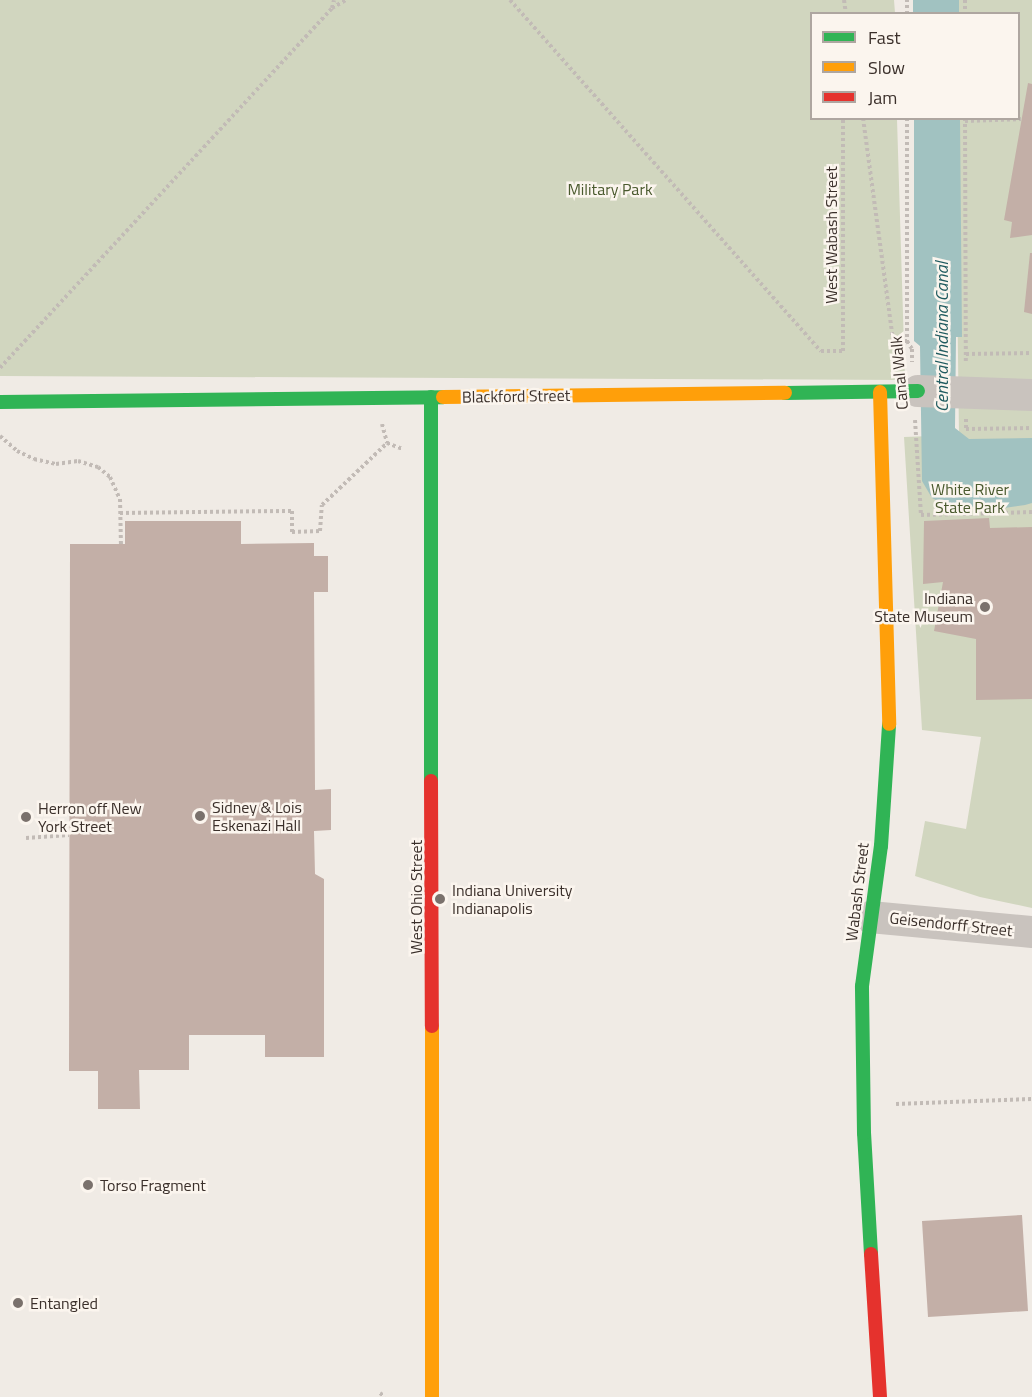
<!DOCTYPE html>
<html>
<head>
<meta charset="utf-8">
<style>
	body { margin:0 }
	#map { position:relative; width:1032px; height:1397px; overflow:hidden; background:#f0ebe5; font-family:"Titillium Web",sans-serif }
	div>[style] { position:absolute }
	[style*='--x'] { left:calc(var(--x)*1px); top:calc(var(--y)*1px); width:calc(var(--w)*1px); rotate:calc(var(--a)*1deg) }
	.green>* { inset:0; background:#d1d6bf }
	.water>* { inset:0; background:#a1c2c1 }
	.building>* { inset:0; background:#c3afa7 }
	.path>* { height:4px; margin-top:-2px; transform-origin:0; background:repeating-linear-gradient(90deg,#c2bbb6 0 3px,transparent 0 6px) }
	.street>* { height:32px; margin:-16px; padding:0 16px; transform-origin:16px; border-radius:16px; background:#c9c3be }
	.fast>* { height:14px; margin:-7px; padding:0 7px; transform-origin:7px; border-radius:7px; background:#30b455 }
	.slow>* { height:14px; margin:-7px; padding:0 7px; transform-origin:7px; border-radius:7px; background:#ff9f0a }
	.jam>* { height:14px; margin:-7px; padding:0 7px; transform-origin:7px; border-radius:7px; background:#e5322d }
	.dots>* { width:16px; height:16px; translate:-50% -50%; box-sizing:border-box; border:3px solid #fbf5ee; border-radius:50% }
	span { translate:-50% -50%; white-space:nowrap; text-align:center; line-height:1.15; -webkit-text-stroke:5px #fbf5ee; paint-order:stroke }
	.park-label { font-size:16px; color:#4a5a2e }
	.street-label { font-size:16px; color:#3b302b }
	.poi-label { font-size:16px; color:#3b302b }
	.right { translate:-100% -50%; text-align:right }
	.left { translate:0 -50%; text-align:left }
	.water-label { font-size:18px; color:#1f5a5e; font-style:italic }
	.legend { position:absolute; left:810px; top:12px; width:210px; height:108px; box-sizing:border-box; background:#fbf5ee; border:2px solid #aea6a0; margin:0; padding:8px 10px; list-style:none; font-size:18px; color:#3b302b }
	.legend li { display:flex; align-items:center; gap:12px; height:30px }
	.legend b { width:30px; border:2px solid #aea6a0 }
</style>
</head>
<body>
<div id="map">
	<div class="green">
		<i style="clip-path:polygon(0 0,894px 0,895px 13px,812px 14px,812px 118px,897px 119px,905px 380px,0 376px)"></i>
		<i style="clip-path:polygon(954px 0,1032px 0,1032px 908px,980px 897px,915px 876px,925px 821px,966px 829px,981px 737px,922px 730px,904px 437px,959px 435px,955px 119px,1018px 118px,1018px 14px,954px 13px)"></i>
	</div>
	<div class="water">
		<i style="clip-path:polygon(913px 0,959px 0,959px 13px,913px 13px)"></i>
		<i style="clip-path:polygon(914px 119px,960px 119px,962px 337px,956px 337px,955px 428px,969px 439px,1032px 438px,1032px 503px,1025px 505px,1004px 508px,948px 506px,932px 498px,922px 481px,920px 346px,914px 341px)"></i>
	</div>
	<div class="building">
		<i style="clip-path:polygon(1028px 83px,1032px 84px,1032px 235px,1010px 238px,1012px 222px,1004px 220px)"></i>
		<i style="clip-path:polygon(1030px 253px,1032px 253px,1032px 314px,1024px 312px)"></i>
		<i style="clip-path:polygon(989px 518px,990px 528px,1032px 527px,1032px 699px,976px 700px,976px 639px,934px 631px,943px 582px,923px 584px,924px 521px)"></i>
		<i style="clip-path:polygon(125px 521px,241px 521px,241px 544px,314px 543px,314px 556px,328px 556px,328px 592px,314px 592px,315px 790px,331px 789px,331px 830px,314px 831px,315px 874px,324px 879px,324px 1057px,265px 1057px,265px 1035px,189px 1035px,189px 1070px,139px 1070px,140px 1109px,98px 1109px,98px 1071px,69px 1071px,70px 544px,125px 544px)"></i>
		<i style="clip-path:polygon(1022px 1215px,1028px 1311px,928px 1317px,922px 1221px)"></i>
	</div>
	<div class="path">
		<i style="--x:510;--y:0;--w:469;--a:48.5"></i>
		<i style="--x:821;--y:351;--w:22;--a:0"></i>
		<i style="--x:843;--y:351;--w:233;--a:-90"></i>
		<i style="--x:844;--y:0;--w:14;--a:82"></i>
		<i style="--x:965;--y:0;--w:14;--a:90"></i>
		<i style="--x:332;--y:8;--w:16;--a:-30"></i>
		<i style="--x:907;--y:14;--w:14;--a:-90"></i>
		<i style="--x:863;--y:118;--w:225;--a:82.3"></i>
		<i style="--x:893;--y:341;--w:14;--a:0"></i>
		<i style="--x:907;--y:118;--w:223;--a:90"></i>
		<i style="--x:907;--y:341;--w:9;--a:58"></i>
		<i style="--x:912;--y:349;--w:13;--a:90"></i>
		<i style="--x:965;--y:118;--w:246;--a:89.8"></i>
		<i style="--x:965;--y:121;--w:56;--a:-2"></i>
		<i style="--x:966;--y:354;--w:66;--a:-0.9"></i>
		<i style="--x:0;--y:368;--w:490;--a:-47.3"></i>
		<i style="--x:332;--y:8;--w:8;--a:-76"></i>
		<i style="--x:966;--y:419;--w:10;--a:90"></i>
		<i style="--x:966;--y:429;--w:66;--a:-0.9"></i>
		<i style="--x:915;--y:420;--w:95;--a:86.4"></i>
		<i style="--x:921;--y:515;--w:111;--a:-1.5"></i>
		<i style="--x:382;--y:424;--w:20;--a:75"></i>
		<i style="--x:0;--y:436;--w:23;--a:41"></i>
		<i style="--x:17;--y:451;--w:19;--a:25"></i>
		<i style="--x:34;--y:459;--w:23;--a:13"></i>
		<i style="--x:56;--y:464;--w:22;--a:-8"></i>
		<i style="--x:78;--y:461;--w:21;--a:17"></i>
		<i style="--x:98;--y:467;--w:16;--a:40"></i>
		<i style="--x:110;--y:477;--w:24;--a:66"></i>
		<i style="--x:120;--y:499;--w:46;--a:88.8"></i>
		<i style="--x:120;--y:513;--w:172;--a:-0.7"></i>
		<i style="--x:292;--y:511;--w:21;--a:90"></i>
		<i style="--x:292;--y:532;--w:28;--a:-2"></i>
		<i style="--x:320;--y:531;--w:26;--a:-86"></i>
		<i style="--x:322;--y:505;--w:90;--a:-43.6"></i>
		<i style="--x:387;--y:443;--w:17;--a:21"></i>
		<i style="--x:26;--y:838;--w:43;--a:-4"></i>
		<i style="--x:896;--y:1104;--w:136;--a:-2.1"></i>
		<i style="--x:380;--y:1393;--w:6;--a:39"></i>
	</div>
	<div class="street">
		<i style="--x:918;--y:391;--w:114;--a:2"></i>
		<i style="--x:870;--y:917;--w:163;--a:5.3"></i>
	</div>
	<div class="fast">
		<i style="--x:785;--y:393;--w:133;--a:-0.9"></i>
		<i style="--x:431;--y:397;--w:384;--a:90"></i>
		<i style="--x:0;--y:402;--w:443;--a:-0.6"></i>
		<i style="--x:871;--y:1254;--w:121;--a:-93.3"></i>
		<i style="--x:864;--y:1133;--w:147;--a:-90.8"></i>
		<i style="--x:862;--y:986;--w:141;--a:-82.3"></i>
		<i style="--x:881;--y:846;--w:122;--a:-86.2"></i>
	</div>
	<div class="slow">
		<i style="--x:880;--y:392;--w:332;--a:88.4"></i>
		<i style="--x:443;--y:397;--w:342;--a:-0.7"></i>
		<i style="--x:432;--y:1026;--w:371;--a:90"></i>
	</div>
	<div class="jam">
		<i style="--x:431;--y:781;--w:245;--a:89.8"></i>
		<i style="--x:871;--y:1254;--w:143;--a:86.4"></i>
	</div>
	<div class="dots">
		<i style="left:985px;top:607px;background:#7a716c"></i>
		<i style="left:200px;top:816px;background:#7a716c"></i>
		<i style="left:26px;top:817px;background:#7a716c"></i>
		<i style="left:440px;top:899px;background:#7a716c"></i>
		<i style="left:88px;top:1185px;background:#7a716c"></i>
		<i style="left:18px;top:1303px;background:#7a716c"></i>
	</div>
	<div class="park-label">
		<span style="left:610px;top:189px">Military Park</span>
		<span style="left:970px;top:498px">White River<br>State Park</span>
	</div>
	<div class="street-label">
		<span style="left:831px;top:235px;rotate:-90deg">West Wabash Street</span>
		<span style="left:899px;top:373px;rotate:-95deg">Canal Walk</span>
		<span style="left:516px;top:396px;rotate:-1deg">Blackford Street</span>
		<span style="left:857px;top:892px;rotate:-83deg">Wabash Street</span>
		<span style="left:416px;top:897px;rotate:-90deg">West Ohio Street</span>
		<span style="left:951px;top:924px;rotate:6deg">Geisendorff Street</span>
	</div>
	<div class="poi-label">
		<span class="right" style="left:973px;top:607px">Indiana<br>State Museum</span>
		<span class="left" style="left:212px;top:816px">Sidney &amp; Lois<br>Eskenazi Hall</span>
		<span class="left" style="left:38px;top:817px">Herron off New<br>York Street</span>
		<span class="left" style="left:452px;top:899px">Indiana University<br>Indianapolis</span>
		<span class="left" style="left:100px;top:1185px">Torso Fragment</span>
		<span class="left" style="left:30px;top:1303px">Entangled</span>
	</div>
	<div class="water-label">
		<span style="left:942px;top:337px;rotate:-90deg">Central Indiana Canal</span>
	</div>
	<ul class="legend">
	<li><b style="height:8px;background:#30b455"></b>Fast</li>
	<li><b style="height:8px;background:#ff9f0a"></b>Slow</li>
	<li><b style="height:8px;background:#e5322d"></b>Jam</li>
	</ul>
</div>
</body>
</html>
